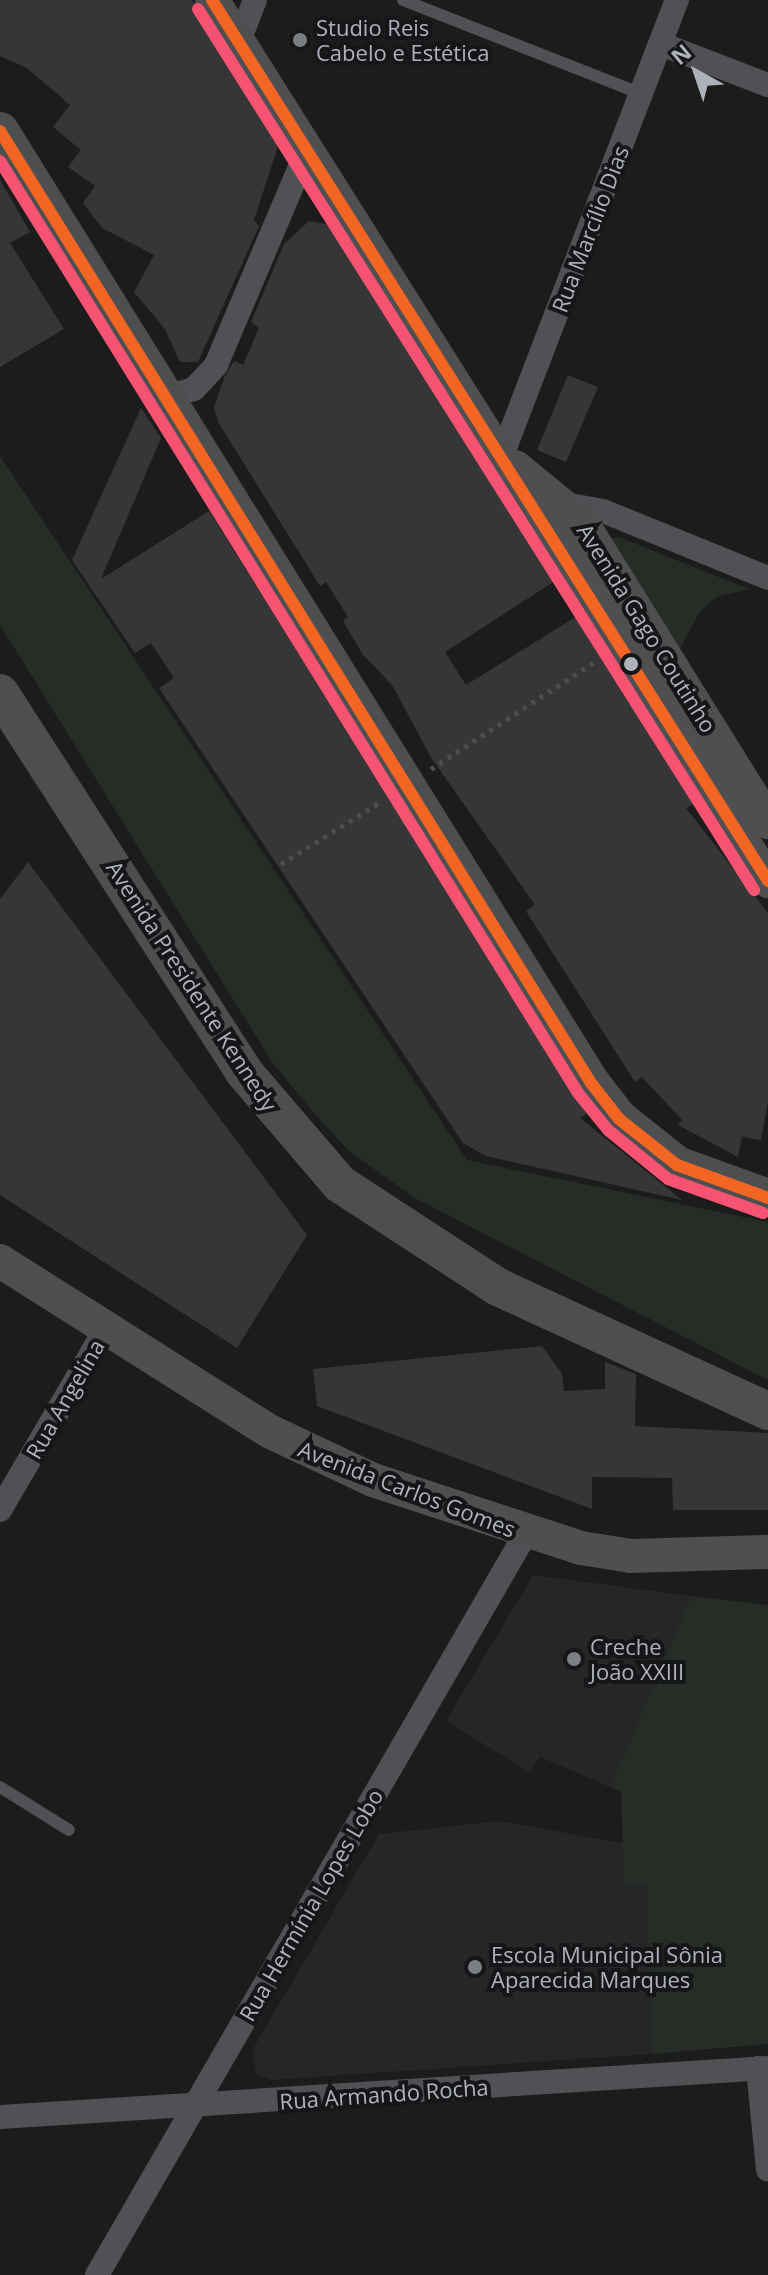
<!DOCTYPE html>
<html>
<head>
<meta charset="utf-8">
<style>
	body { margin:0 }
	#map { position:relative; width:768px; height:2275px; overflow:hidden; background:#1c1c1c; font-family:"Open Sans",sans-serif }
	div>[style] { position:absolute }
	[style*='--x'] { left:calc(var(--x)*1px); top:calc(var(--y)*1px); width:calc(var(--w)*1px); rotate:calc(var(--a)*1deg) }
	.built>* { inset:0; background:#262628 }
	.green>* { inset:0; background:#262c26 }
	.building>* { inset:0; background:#363637 }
	.path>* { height:5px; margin-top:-2.5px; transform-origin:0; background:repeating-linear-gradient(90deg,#4c4d4f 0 4px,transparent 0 10px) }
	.lane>* { height:12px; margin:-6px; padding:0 6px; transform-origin:6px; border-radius:6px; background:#505154 }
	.street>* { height:24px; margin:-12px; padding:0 12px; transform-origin:12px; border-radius:12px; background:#505154 }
	.secondary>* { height:34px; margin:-17px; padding:0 17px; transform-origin:17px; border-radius:17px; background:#4f4f52 }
	.primary>* { height:38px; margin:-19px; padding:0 19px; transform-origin:19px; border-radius:19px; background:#4d4e50 }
	.bus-1>* { height:12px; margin:-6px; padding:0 6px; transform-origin:6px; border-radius:6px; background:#f26522 }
	.bus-2>* { height:12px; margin:-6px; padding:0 6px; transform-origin:6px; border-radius:6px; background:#f65372 }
	.dots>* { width:22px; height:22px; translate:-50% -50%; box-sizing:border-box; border:4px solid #161618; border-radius:50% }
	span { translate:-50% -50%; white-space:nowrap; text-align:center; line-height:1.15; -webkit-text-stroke:8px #161618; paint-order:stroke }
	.poi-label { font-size:22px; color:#aeb2bb }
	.left { translate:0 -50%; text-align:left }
	.street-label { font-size:22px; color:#aeb2bb }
	.north { position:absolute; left:656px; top:32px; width:80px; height:80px; -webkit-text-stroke:6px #161618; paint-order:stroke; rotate:320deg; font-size:22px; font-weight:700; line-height:32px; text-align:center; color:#aeb2bb }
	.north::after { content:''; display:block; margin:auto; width:28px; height:36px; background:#aeb2bb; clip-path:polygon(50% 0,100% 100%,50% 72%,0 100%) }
</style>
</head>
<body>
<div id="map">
	<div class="built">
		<i style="clip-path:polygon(533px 1575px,691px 1596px,610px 1787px,540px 1757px,529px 1772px,446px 1721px)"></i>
		<i style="clip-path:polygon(499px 1821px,623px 1843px,624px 1884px,646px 1885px,652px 2054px,271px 2080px,256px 2075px,253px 2049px,379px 1834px)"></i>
	</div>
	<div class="green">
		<i style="clip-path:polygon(0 456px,467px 1160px,768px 1222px,768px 1380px,413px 1197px,348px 1150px,313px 1112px,272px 1062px,0 625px)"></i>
		<i style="clip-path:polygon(619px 537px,749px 589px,719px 596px,700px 611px,678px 653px,608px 539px)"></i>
		<i style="clip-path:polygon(691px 1596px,768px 1605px,768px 2044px,652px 2054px,646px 1885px,624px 1885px,621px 1792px,610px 1787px)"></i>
	</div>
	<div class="building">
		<i style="clip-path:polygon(0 0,192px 0,279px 143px,254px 220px,259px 226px,198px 362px,180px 362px,165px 329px,134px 292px,154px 255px,102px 228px,83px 203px,95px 186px,68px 167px,81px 150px,53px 127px,70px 105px,27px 68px,0 56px)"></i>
		<i style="clip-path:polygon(0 180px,30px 232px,10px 243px,64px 329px,0 367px)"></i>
		<i style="clip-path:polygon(309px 221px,331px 225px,555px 581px,445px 652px,466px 685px,577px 616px,695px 803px,686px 808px,768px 913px,768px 1102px,761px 1140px,742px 1137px,738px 1157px,678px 1125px,682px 1120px,642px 1077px,635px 1082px,526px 911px,535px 905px,432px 759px,392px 685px,363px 655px,343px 621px,348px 617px,326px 582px,320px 586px,218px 422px,214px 407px,224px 378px,234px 361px,243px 365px,259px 328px,251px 322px,284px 244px)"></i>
		<i style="clip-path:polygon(568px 375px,598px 387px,566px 462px,537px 450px)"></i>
		<i style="clip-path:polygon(141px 408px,161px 438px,101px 579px,209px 511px,587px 1114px,580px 1118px,682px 1200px,486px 1156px,463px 1143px,159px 688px,174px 678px,151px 643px,135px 653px,72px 560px)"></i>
		<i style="clip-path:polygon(28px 862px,307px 1235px,237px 1348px,0 1195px,0 899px)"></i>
		<i style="clip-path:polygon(542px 1346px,562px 1374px,564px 1391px,605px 1389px,605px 1362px,636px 1374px,635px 1426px,768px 1433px,768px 1510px,673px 1510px,672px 1478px,592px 1477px,592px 1509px,317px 1406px,313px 1369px)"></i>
	</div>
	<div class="path">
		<i style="--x:431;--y:769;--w:197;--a:-33.2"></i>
		<i style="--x:281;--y:864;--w:119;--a:-32"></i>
	</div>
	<div class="lane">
		<i style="--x:403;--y:0;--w:257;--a:21.5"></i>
		<i style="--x:0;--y:1787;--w:81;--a:31.9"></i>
	</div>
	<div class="street">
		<i style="--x:239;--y:41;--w:44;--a:-68.7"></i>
		<i style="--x:661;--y:44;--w:115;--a:21"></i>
		<i style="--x:166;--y:397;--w:29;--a:-16"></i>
		<i style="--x:194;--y:389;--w:33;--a:-47"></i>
		<i style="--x:216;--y:365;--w:230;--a:-67"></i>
		<i style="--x:501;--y:458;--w:491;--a:-69"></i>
		<i style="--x:564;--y:504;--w:40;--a:10"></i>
		<i style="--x:603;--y:511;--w:178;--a:22.1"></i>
		<i style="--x:0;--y:1510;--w:208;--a:-59.7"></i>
		<i style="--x:758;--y:2068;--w:102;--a:84.4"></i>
		<i style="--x:0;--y:2117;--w:770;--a:-3.65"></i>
		<i style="--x:97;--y:2275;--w:855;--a:-59.96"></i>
	</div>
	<div class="secondary">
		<i style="--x:212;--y:0;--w:1042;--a:57.74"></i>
		<i style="--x:515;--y:467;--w:84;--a:39.2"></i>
		<i style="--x:580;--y:520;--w:356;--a:58.1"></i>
		<i style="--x:0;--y:1261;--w:320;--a:32.3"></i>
		<i style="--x:271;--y:1432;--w:113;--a:25.2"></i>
		<i style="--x:373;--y:1480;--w:219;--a:18.1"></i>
		<i style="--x:581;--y:1548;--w:51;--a:9.1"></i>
		<i style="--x:631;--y:1556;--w:137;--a:-1.7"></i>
	</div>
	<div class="primary">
		<i style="--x:0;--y:131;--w:1121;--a:58.17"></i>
		<i style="--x:591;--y:1083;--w:46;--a:52.1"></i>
		<i style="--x:619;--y:1119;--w:74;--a:38.4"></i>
		<i style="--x:677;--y:1165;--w:97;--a:19.9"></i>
		<i style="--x:0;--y:693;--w:451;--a:57.2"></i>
		<i style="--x:244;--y:1072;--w:148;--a:49.4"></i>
		<i style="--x:340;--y:1184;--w:189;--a:33.1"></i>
		<i style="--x:498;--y:1287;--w:297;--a:24.7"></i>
	</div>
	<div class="bus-1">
		<i style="--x:212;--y:0;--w:1042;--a:57.74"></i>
		<i style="--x:0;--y:131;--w:1121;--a:58.17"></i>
		<i style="--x:591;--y:1083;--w:46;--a:52.1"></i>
		<i style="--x:619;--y:1119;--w:74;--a:38.4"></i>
		<i style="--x:677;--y:1165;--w:97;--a:19.9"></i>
	</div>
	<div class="bus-2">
		<i style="--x:198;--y:9;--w:1042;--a:57.74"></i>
		<i style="--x:0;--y:161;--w:1097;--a:58.19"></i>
		<i style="--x:578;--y:1093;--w:48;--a:51"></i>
		<i style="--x:608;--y:1130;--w:77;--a:39.2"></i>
		<i style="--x:668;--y:1179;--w:101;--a:19.7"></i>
	</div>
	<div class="dots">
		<i style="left:300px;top:40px;background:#7b7e83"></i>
		<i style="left:631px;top:664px;background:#aeb2bb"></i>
		<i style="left:574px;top:1659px;background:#7b7e83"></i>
		<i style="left:475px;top:1967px;background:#7b7e83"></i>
	</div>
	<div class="poi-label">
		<span class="left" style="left:316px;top:40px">Studio Reis<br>Cabelo e Estética</span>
		<span class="left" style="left:590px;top:1659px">Creche<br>João XXIII</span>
		<span class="left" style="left:491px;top:1967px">Escola Municipal Sônia<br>Aparecida Marques</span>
	</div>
	<div class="street-label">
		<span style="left:590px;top:229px;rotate:-69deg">Rua Marcílio Dias</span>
		<span style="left:647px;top:628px;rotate:58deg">Avenida Gago Coutinho</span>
		<span style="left:192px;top:986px;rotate:57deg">Avenida Presidente Kennedy</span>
		<span style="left:65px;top:1399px;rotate:-60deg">Rua Angelina</span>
		<span style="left:407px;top:1489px;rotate:21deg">Avenida Carlos Gomes</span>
		<span style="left:311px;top:1905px;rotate:-60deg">Rua Hermínia Lopes Lobo</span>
		<span style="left:384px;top:2094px;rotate:-4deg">Rua Armando Rocha</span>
	</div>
	<div class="north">N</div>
</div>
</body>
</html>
